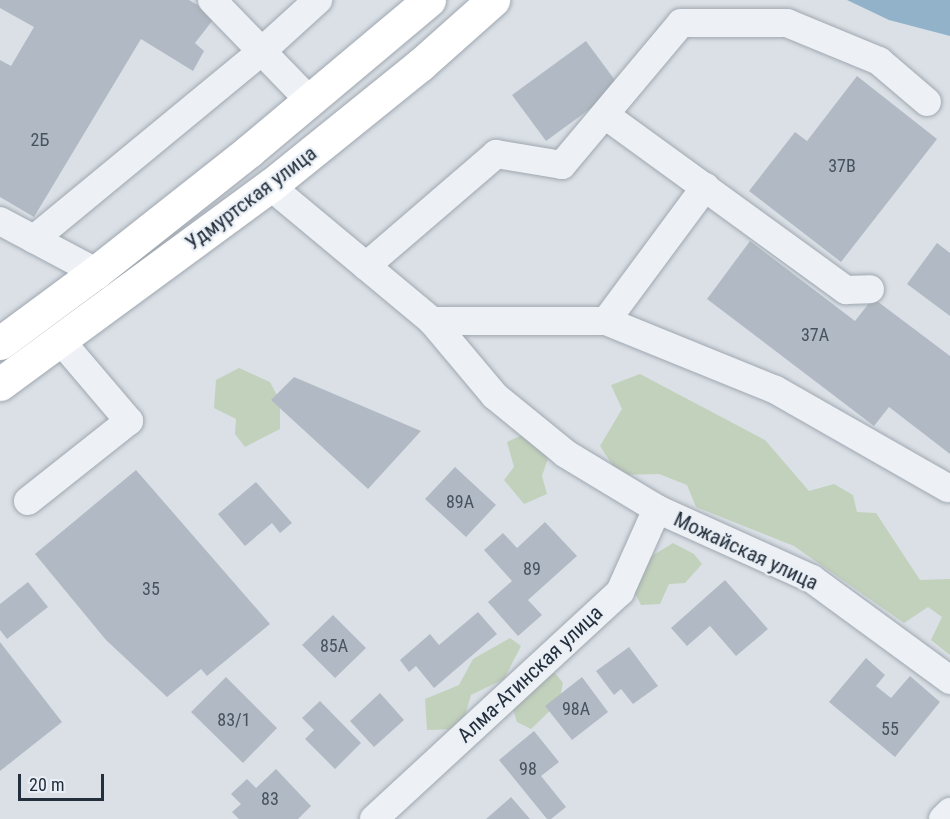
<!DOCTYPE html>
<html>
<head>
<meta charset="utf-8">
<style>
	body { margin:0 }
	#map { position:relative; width:950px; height:819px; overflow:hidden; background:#dae0e6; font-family:"Roboto Condensed",sans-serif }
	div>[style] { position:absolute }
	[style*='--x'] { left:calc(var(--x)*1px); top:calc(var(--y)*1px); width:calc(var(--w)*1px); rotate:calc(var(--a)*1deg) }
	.green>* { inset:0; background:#c2d1bb }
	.water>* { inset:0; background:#92b2ca }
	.building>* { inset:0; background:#b1bac4 }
	.roads { filter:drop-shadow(0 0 2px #a0a7b0) drop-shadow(0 0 2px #a0a7b0) }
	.minor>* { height:28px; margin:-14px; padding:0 14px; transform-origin:14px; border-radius:14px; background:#edf1f5 }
	.major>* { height:33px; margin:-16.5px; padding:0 16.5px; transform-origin:16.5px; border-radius:16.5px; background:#fff }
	span { translate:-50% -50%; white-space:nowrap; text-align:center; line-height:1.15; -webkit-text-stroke:4.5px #e9eff4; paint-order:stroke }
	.number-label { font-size:18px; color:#47525f }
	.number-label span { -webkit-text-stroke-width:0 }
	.street-label { font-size:21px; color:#242f3d }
	.scale { position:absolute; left:18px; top:774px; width:86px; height:27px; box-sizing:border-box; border:3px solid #242f3d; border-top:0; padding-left:8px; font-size:18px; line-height:21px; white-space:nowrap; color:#242f3d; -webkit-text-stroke:4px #e9eff4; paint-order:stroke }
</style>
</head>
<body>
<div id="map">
	<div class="green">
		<i style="clip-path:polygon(239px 368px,270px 382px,280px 401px,280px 429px,245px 447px,235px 434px,236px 419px,214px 408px,216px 380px)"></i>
		<i style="clip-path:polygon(640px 374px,765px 440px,809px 491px,834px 484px,853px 495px,857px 512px,876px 513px,920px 580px,950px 579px,950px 655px,931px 640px,942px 617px,928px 607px,904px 623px,794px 546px,696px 507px,687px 485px,659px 474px,619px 475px,600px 446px,622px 409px,611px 385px)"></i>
		<i style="clip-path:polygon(527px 433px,550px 452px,542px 476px,547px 494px,524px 504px,504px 480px,514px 467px,507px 442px)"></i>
		<i style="clip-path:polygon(673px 543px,694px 554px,702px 564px,685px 583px,669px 584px,660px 604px,641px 605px,633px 589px,647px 559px)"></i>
		<i style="clip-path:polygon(510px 638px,521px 646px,504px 679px,471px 695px,461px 729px,427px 730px,425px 699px,459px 685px,473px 659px)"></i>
		<i style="clip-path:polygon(544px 669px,556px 674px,563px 683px,559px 702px,531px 729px,517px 722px,511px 703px)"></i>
	</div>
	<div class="water">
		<i style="clip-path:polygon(847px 0,950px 0,950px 36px,889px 20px)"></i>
	</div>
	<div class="building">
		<i style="clip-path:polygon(0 0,189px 0,216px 16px,195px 43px,204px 51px,193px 71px,141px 39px,34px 217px,0 197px,0 60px,11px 66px,34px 27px,0 8px)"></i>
		<i style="clip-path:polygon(586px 41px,620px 87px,546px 141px,512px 95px)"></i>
		<i style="clip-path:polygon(857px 76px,937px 139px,841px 262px,749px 191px,795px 132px,807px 141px)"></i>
		<i style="clip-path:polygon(750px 241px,855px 321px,873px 298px,950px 356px,950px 454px,889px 407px,874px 426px,707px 299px)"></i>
		<i style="clip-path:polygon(937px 243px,950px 253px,950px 316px,907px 284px)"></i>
		<i style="clip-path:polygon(294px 377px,421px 431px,368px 489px,271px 400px)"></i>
		<i style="clip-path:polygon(455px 467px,496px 505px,466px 537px,425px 499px)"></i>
		<i style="clip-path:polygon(136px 470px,270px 624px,207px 676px,201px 669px,167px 697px,106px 640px,35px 554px)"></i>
		<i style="clip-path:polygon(256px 482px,292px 523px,280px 533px,272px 523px,245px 546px,218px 514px)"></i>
		<i style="clip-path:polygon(545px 522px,577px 556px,528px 600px,542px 615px,518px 636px,488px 602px,512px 581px,484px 550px,503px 533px,517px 548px)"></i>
		<i style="clip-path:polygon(725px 580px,768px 629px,736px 656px,710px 626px,687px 646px,671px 628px)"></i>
		<i style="clip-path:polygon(28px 582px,48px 607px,7px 639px,0 630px,0 604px)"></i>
		<i style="clip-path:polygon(478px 612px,497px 634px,434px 688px,416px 666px,409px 672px,400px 660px,430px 634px,439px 645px)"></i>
		<i style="clip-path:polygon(333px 615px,366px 648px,335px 678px,302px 645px)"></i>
		<i style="clip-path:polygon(0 642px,62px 722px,0 771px)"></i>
		<i style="clip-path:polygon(629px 647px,658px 686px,633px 704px,621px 689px,614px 695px,596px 671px)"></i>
		<i style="clip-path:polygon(866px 658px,885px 675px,876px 686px,891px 698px,910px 676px,940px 702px,895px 757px,829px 702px)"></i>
		<i style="clip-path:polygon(226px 677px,277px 728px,243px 763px,191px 712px)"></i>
		<i style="clip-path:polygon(582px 677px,608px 712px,572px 740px,545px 706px)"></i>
		<i style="clip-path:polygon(380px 693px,404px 720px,374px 747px,350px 721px)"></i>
		<i style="clip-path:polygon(320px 701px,361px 743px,335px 769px,305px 739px,314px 730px,302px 718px)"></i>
		<i style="clip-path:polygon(534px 731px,559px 762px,541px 776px,566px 807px,551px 819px,547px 819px,499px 760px)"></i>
		<i style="clip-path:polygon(276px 769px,311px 806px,298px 819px,239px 819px,232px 812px,241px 804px,231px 794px,247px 779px,256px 788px)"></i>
		<i style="clip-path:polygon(511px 797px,530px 819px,486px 819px)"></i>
	</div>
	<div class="roads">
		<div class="minor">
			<i style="--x:212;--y:0;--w:141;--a:45.9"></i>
			<i style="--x:605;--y:115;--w:298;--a:36"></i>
			<i style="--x:846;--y:290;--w:24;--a:-2"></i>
			<i style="--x:270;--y:186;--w:211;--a:39.8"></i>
			<i style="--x:432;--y:321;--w:98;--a:50"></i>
			<i style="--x:495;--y:396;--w:92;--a:39.2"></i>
			<i style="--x:566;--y:454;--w:106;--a:31.1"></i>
			<i style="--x:657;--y:509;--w:170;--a:24.3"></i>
			<i style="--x:812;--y:579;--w:171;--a:36.2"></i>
			<i style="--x:0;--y:221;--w:109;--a:28"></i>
			<i style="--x:34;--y:239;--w:296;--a:-39.5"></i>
			<i style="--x:262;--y:51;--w:76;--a:-42.3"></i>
			<i style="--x:366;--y:266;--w:172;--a:-40.7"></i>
			<i style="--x:496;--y:154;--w:67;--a:9.5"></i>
			<i style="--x:562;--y:165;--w:185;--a:-50"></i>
			<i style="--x:681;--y:23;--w:106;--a:0"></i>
			<i style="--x:787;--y:23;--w:100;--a:22.4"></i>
			<i style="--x:879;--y:61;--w:63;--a:40.5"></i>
			<i style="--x:432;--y:321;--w:174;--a:0"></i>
			<i style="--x:606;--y:321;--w:183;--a:22.1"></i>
			<i style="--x:776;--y:390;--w:198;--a:29.7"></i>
			<i style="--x:606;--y:321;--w:167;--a:-53.5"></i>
			<i style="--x:28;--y:501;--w:129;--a:-38.4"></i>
			<i style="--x:129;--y:421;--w:105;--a:-130.4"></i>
			<i style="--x:374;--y:819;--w:335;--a:-42.7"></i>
			<i style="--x:620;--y:592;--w:91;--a:-66"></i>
			<i style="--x:943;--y:819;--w:10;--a:-45"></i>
		</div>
		<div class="major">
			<i style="--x:0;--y:343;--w:119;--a:-36.5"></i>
			<i style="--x:96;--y:272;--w:195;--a:-38.3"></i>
			<i style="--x:249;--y:151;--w:235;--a:-40"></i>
			<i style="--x:0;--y:384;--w:335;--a:-36.3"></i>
			<i style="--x:270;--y:186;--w:193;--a:-38.9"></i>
			<i style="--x:420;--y:65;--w:98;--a:-41.7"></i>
		</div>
	</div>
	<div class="number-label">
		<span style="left:40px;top:140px">2Б</span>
		<span style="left:842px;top:166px">37В</span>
		<span style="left:815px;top:335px">37А</span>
		<span style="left:460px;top:502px">89А</span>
		<span style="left:532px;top:569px">89</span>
		<span style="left:151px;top:589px">35</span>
		<span style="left:334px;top:646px">85А</span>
		<span style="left:576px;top:709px">98А</span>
		<span style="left:234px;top:720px">83/1</span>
		<span style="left:890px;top:729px">55</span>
		<span style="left:528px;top:769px">98</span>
		<span style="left:270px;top:799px">83</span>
	</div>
	<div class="street-label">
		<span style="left:251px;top:198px;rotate:-37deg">Удмуртская улица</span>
		<span style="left:746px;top:551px;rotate:25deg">Можайская улица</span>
		<span style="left:530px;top:674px;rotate:-43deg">Алма-Атинская улица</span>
	</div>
	<div class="scale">20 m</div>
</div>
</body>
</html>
